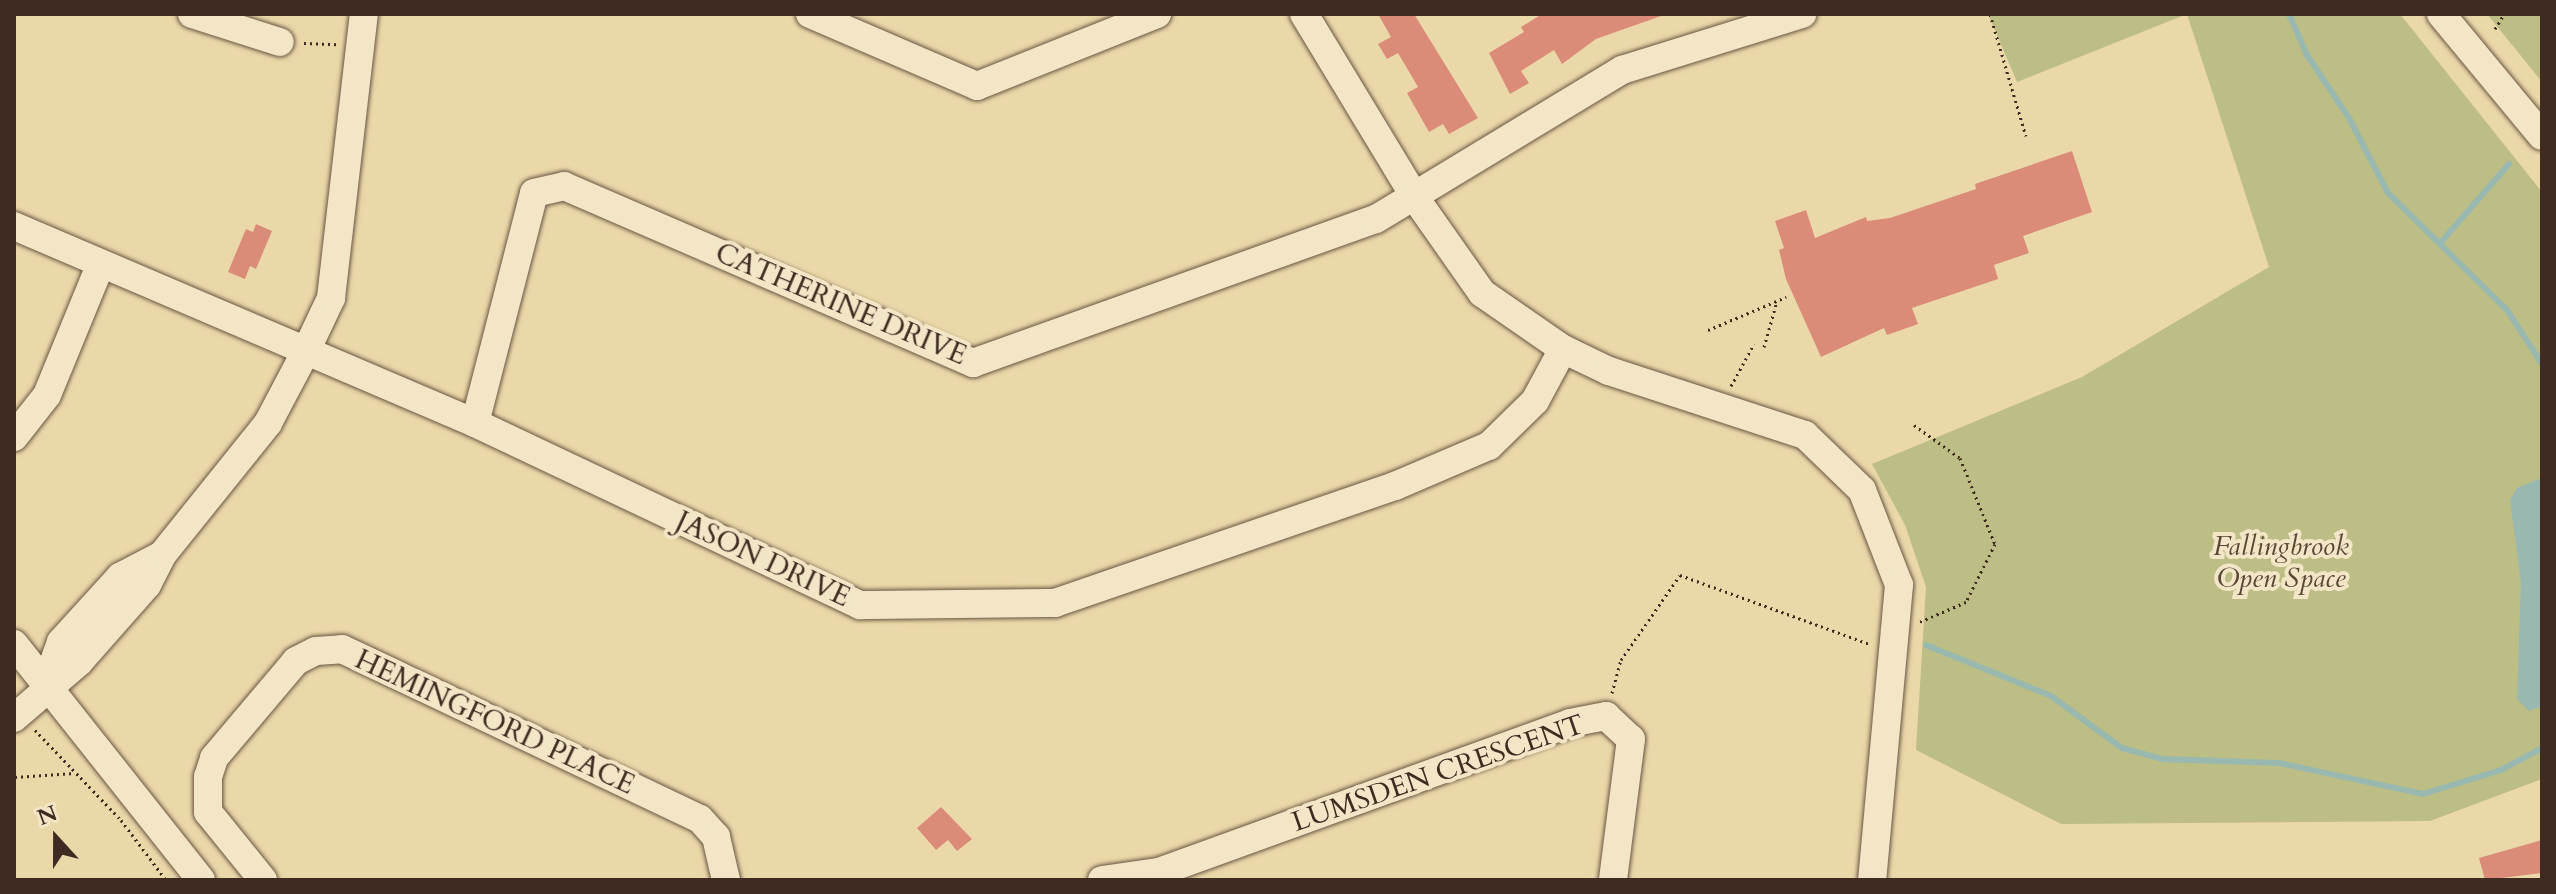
<!DOCTYPE html>
<html>
<head>
<meta charset="utf-8">
<style>
	body { margin:0 }
	#map { position:relative; width:2556px; height:894px; overflow:hidden; background:#ebd8a9; font-family:Cardo,serif }
	div>[style] { position:absolute }
	[style*='--x'] { left:calc(var(--x)*1px); top:calc(var(--y)*1px); width:calc(var(--w)*1px); rotate:calc(var(--a)*1deg) }
	.green>* { inset:0; background:#bcbe85 }
	.water>* { inset:0; background:#99b8b0 }
	.stream>* { height:6px; margin:-3px; padding:0 3px; transform-origin:3px; border-radius:3px; background:#99b8b0 }
	.building>* { inset:0; background:#db8c79 }
	.path>* { height:3px; margin-top:-1.5px; transform-origin:0; background:repeating-linear-gradient(90deg,#402b23 0 2px,transparent 0 6px) }
	.roads { filter:drop-shadow(0 0 2px #6b5644) drop-shadow(0 0 2px #6b5644) }
	.minor>* { height:28px; margin:-14px; padding:0 14px; transform-origin:14px; border-radius:14px; background:#f2e6c7 }
	span { translate:-50% -50%; white-space:nowrap; text-align:center; line-height:1.15; -webkit-text-stroke:8px #f2e6c7; paint-order:stroke }
	.street-label { font-size:28px; color:#402b23 }
	.park-label { font-size:28px; color:#594837; font-style:italic }
	.frame { position:absolute; inset:0; border:16px solid #402b23; pointer-events:none }
	.north { position:absolute; left:16px; top:798px; width:80px; height:80px; -webkit-text-stroke:6px #f2e6c7; paint-order:stroke; rotate:339deg; font-size:22px; font-weight:700; line-height:32px; text-align:center; color:#402b23 }
	.north::after { content:''; display:block; margin:auto; width:28px; height:36px; background:#402b23; clip-path:polygon(50% 0,100% 100%,50% 72%,0 100%) }
</style>
</head>
<body>
<div id="map">
	<div class="green">
		<i style="clip-path:polygon(1988px 14px,2400px 14px,2542px 192px,2542px 779px,2430px 821px,2061px 824px,1916px 750px,1926px 587px,1905px 525px,1872px 464px,2082px 377px,2269px 267px,2187px 14px,2017px 82px)"></i>
		<i style="clip-path:polygon(2487px 14px,2542px 14px,2542px 82px)"></i>
	</div>
	<div class="water">
		<i style="clip-path:polygon(2541px 478px,2542px 706px,2529px 711px,2517px 699px,2521px 583px,2510px 500px,2517px 488px)"></i>
	</div>
	<div class="stream">
		<i style="--x:2289;--y:14;--w:45;--a:66.3"></i>
		<i style="--x:2307;--y:55;--w:76;--a:56.3"></i>
		<i style="--x:2349;--y:118;--w:85;--a:62.5"></i>
		<i style="--x:2388;--y:193;--w:167;--a:44.5"></i>
		<i style="--x:2507;--y:310;--w:64;--a:57.1"></i>
		<i style="--x:2442;--y:241;--w:102;--a:-49"></i>
		<i style="--x:1926;--y:645;--w:135;--a:22.2"></i>
		<i style="--x:2051;--y:696;--w:88;--a:36.2"></i>
		<i style="--x:2122;--y:748;--w:41;--a:15.4"></i>
		<i style="--x:2162;--y:759;--w:117;--a:2"></i>
		<i style="--x:2279;--y:763;--w:147;--a:12.1"></i>
		<i style="--x:2423;--y:794;--w:82;--a:-17.1"></i>
		<i style="--x:2501;--y:770;--w:47;--a:-28.2"></i>
	</div>
	<div class="building">
		<i style="clip-path:polygon(1378px 14px,1414px 14px,1478px 118px,1449px 134px,1443px 124px,1429px 132px,1407px 93px,1418px 87px,1398px 53px,1387px 59px,1378px 44px,1391px 37px)"></i>
		<i style="clip-path:polygon(1542px 14px,1660px 14px,1661px 16px,1596px 39px,1562px 64px,1554px 50px,1521px 71px,1529px 83px,1510px 94px,1489px 53px,1524px 32px,1521px 27px)"></i>
		<i style="clip-path:polygon(2072px 151px,2092px 212px,2023px 236px,2029px 253px,1994px 265px,1998px 279px,1912px 308px,1918px 324px,1887px 335px,1884px 328px,1821px 357px,1786px 279px,1779px 250px,1784px 248px,1775px 221px,1806px 210px,1815px 238px,1866px 217px,1867px 221px,1890px 218px,1976px 189px,1975px 184px)"></i>
		<i style="clip-path:polygon(256px 224px,272px 231px,256px 269px,250px 266px,245px 279px,228px 272px,246px 229px,253px 232px)"></i>
		<i style="clip-path:polygon(941px 807px,972px 839px,957px 851px,948px 840px,936px 850px,917px 828px)"></i>
		<i style="clip-path:polygon(2542px 840px,2542px 873px,2485px 880px,2479px 858px)"></i>
	</div>
	<div class="path">
		<i style="--x:1990;--y:14;--w:127;--a:73.6"></i>
		<i style="--x:2495;--y:29;--w:17;--a:-59"></i>
		<i style="--x:304;--y:43;--w:33;--a:2"></i>
		<i style="--x:1708;--y:330;--w:85;--a:-22.9"></i>
		<i style="--x:1764;--y:347;--w:48;--a:-74.2"></i>
		<i style="--x:1731;--y:386;--w:48;--a:-61.3"></i>
		<i style="--x:1914;--y:425;--w:57;--a:35.7"></i>
		<i style="--x:1960;--y:458;--w:93;--a:67.9"></i>
		<i style="--x:1995;--y:544;--w:65;--a:116.6"></i>
		<i style="--x:1966;--y:602;--w:53;--a:156.8"></i>
		<i style="--x:1612;--y:693;--w:34;--a:-75"></i>
		<i style="--x:1621;--y:660;--w:103;--a:-55.2"></i>
		<i style="--x:1680;--y:575;--w:202;--a:20"></i>
		<i style="--x:35;--y:730;--w:124;--a:46.3"></i>
		<i style="--x:121;--y:820;--w:75;--a:53.1"></i>
		<i style="--x:15;--y:777;--w:60;--a:-3.8"></i>
	</div>
	<div class="roads">
		<div class="minor">
			<i style="--x:192;--y:14;--w:92;--a:17.7"></i>
			<i style="--x:810;--y:14;--w:182;--a:23.3"></i>
			<i style="--x:977;--y:86;--w:194;--a:-21.8"></i>
			<i style="--x:1304;--y:14;--w:216;--a:58.8"></i>
			<i style="--x:1416;--y:199;--w:115;--a:54.9"></i>
			<i style="--x:1482;--y:293;--w:98;--a:34.7"></i>
			<i style="--x:1563;--y:349;--w:51;--a:25.6"></i>
			<i style="--x:1609;--y:371;--w:206;--a:18.1"></i>
			<i style="--x:1805;--y:435;--w:79;--a:44"></i>
			<i style="--x:1862;--y:490;--w:102;--a:68.7"></i>
			<i style="--x:1899;--y:585;--w:296;--a:95.2"></i>
			<i style="--x:2441;--y:14;--w:158;--a:50.4"></i>
			<i style="--x:14;--y:226;--w:501;--a:23.14"></i>
			<i style="--x:475;--y:423;--w:426;--a:25.3"></i>
			<i style="--x:860;--y:605;--w:195;--a:-0.6"></i>
			<i style="--x:1055;--y:603;--w:360;--a:-19"></i>
			<i style="--x:1395;--y:486;--w:102;--a:-23.1"></i>
			<i style="--x:1489;--y:446;--w:64;--a:-44.4"></i>
			<i style="--x:1535;--y:401;--w:59;--a:-61.7"></i>
			<i style="--x:475;--y:423;--w:237;--a:-75.6"></i>
			<i style="--x:534;--y:193;--w:31;--a:-13"></i>
			<i style="--x:564;--y:186;--w:446;--a:23.4"></i>
			<i style="--x:973;--y:363;--w:428;--a:-19.7"></i>
			<i style="--x:1376;--y:219;--w:288;--a:-31.2"></i>
			<i style="--x:1622;--y:70;--w:189;--a:-17.3"></i>
			<i style="--x:14;--y:437;--w:53;--a:-51.8"></i>
			<i style="--x:47;--y:395;--w:139;--a:-67.7"></i>
			<i style="--x:14;--y:644;--w:301;--a:51.6"></i>
			<i style="--x:45;--y:686;--w:47;--a:-70"></i>
			<i style="--x:61;--y:642;--w:88;--a:-47.8"></i>
			<i style="--x:120;--y:577;--w:47;--a:-27.6"></i>
			<i style="--x:14;--y:718;--w:86;--a:-40.7"></i>
			<i style="--x:79;--y:662;--w:103;--a:-48.6"></i>
			<i style="--x:147;--y:585;--w:34;--a:-63"></i>
			<i style="--x:162;--y:555;--w:169;--a:-51.2"></i>
			<i style="--x:268;--y:423;--w:81;--a:-62.2"></i>
			<i style="--x:306;--y:351;--w:59;--a:-64.7"></i>
			<i style="--x:331;--y:298;--w:286;--a:-83.4"></i>
			<i style="--x:263;--y:880;--w:87;--a:-129"></i>
			<i style="--x:208;--y:812;--w:35;--a:-90"></i>
			<i style="--x:208;--y:777;--w:20;--a:-72"></i>
			<i style="--x:214;--y:758;--w:127;--a:-49.8"></i>
			<i style="--x:296;--y:661;--w:22;--a:-27"></i>
			<i style="--x:316;--y:651;--w:26;--a:-4"></i>
			<i style="--x:342;--y:649;--w:396;--a:25.4"></i>
			<i style="--x:700;--y:819;--w:24;--a:48"></i>
			<i style="--x:716;--y:837;--w:44;--a:76.9"></i>
			<i style="--x:1102;--y:880;--w:58;--a:-8"></i>
			<i style="--x:1159;--y:872;--w:437;--a:-19.9"></i>
			<i style="--x:1570;--y:723;--w:37;--a:-11"></i>
			<i style="--x:1606;--y:716;--w:34;--a:43"></i>
			<i style="--x:1631;--y:739;--w:142;--a:97.3"></i>
		</div>
	</div>
	<div class="street-label">
		<span style="left:841px;top:304px;rotate:23deg">CATHERINE DRIVE</span>
		<span style="left:763px;top:559px;rotate:25deg">JASON DRIVE</span>
		<span style="left:495px;top:722px;rotate:25deg">HEMINGFORD PLACE</span>
		<span style="left:1438px;top:773px;rotate:-19deg">LUMSDEN CRESCENT</span>
	</div>
	<div class="park-label">
		<span style="left:2281px;top:562px">Fallingbrook<br>Open Space</span>
	</div>
	<div class="frame"></div>
	<div class="north">N</div>
</div>
</body>
</html>
